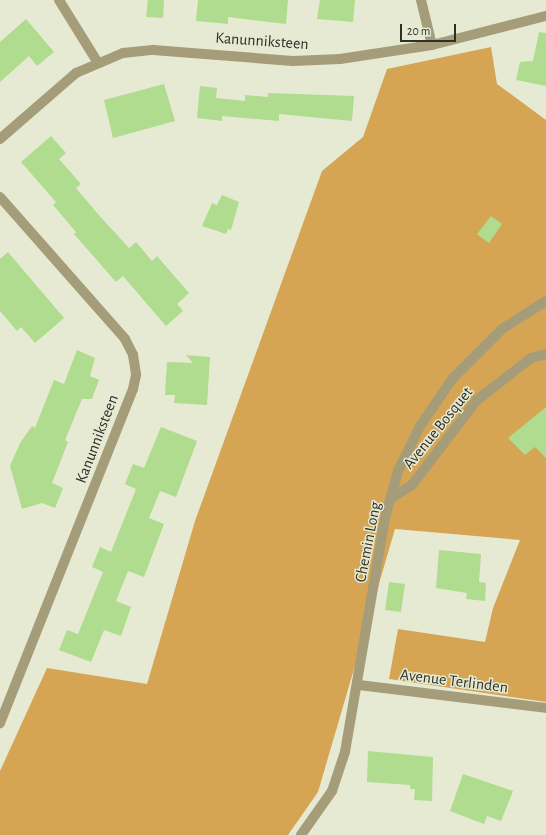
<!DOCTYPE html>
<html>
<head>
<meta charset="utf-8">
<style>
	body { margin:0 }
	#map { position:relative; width:546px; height:835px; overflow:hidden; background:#e6ead3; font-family:"Alegreya Sans",sans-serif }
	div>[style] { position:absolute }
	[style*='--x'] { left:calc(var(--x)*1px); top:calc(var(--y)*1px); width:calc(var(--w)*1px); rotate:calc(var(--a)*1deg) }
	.forest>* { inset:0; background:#d5a554 }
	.building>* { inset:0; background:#afdc8e }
	.minor>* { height:10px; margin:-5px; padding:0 5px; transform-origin:5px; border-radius:5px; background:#a59d79 }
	span { translate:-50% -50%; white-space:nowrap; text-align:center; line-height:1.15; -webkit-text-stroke:3px #e6ead3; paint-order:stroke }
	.street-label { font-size:16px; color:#2e3027 }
	.scale { position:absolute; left:400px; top:24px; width:56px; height:18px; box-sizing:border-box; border:2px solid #2e3027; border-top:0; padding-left:5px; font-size:12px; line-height:14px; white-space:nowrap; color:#2e3027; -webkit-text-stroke:3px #e6ead3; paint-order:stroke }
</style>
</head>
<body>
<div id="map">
	<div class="forest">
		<i style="clip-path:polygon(491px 47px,497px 84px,546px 120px,546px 702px,389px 679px,398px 629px,485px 642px,493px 608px,520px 540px,395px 529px,318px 792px,288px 835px,0 835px,0 771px,47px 668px,147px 684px,195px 521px,322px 171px,363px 137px,387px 69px)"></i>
	</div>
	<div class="building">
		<i style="clip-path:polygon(148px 0,164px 0,163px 18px,146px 17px)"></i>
		<i style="clip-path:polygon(198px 0,288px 0,286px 24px,228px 17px,228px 24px,196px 21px)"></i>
		<i style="clip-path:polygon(320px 0,355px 0,353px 22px,317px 19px)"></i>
		<i style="clip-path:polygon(26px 19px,54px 52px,37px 66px,29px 56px,0 82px,0 42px)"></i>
		<i style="clip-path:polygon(539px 32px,546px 33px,546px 86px,516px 80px,520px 62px,533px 61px)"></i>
		<i style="clip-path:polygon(164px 84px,175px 121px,113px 138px,104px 100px)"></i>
		<i style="clip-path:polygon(200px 86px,217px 88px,216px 98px,245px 101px,245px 95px,268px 97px,268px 93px,354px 96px,352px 121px,279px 114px,279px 121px,222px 116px,222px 121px,197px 118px)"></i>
		<i style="clip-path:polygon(51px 136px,66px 153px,59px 159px,81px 184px,76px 188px,97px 213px,129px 248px,136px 242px,152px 261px,157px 256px,189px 293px,177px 304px,183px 311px,166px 326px,123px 276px,116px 282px,74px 234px,76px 232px,53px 205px,56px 202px,21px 162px)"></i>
		<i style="clip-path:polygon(222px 195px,239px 202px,231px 230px,228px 229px,226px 234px,202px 226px,212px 203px,217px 205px)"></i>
		<i style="clip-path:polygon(491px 216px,502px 224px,489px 243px,477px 234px)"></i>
		<i style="clip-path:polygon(8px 252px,64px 318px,35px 343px,21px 327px,17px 331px,0 311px,0 259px)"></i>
		<i style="clip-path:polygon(77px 350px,95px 358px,90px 376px,99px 380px,92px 399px,82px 399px,65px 440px,68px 442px,52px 483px,63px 488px,55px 508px,42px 503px,22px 509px,10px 466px,20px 443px,32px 426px,35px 428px,54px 380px,64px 384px)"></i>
		<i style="clip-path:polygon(186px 355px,210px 357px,207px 405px,174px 403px,175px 395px,165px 395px,167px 362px,193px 363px)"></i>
		<i style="clip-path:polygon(546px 407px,546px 458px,535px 447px,525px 455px,508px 438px)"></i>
		<i style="clip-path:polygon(161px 427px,197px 441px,176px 497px,160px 491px,149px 518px,164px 524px,144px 577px,128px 571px,116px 601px,131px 607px,121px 636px,104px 630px,91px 662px,59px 650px,67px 630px,78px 634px,103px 572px,92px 567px,100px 547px,111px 552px,136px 489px,125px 484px,133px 464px,144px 468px)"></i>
		<i style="clip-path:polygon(439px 550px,481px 554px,479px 582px,486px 583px,485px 601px,466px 599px,467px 593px,436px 588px)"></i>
		<i style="clip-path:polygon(389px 582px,405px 584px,401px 612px,385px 610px)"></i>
		<i style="clip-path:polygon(368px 751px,433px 757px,432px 801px,414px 800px,415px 789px,410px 789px,410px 785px,367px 782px)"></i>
		<i style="clip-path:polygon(463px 774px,513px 791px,501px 821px,487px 816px,484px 824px,450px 811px)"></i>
	</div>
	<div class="minor">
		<i style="--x:59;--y:0;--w:74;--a:58.2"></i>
		<i style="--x:421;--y:0;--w:46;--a:76.3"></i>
		<i style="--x:0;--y:139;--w:101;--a:-41"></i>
		<i style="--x:76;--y:73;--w:51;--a:-23.1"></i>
		<i style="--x:123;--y:53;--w:30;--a:-6"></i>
		<i style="--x:153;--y:50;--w:140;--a:4.5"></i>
		<i style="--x:293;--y:61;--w:47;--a:-2.4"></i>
		<i style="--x:340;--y:59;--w:93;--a:-8.7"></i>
		<i style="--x:432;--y:45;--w:118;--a:-14.3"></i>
		<i style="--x:0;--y:197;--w:189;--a:48.6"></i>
		<i style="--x:125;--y:339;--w:18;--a:63"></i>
		<i style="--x:133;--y:355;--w:20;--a:81"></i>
		<i style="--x:136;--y:375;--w:14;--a:102"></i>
		<i style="--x:133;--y:389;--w:360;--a:111.7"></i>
		<i style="--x:393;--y:497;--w:22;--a:-32"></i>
		<i style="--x:412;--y:485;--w:106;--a:-52.7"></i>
		<i style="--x:476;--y:401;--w:70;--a:-38"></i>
		<i style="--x:531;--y:358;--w:16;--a:-15"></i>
		<i style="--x:359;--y:685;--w:188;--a:7"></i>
		<i style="--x:301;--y:835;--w:54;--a:-54.8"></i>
		<i style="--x:332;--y:791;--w:41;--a:-71.6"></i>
		<i style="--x:345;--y:752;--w:237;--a:-80.3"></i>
		<i style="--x:385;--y:518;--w:49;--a:-74.5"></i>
		<i style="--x:398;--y:471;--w:50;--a:-63.9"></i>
		<i style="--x:420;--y:426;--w:58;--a:-55.5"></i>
		<i style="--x:453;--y:378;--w:69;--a:-45"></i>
		<i style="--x:502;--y:329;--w:52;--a:-32.5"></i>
	</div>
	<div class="street-label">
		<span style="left:262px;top:41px;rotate:4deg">Kanunniksteen</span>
		<span style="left:438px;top:428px;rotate:-51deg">Avenue Bosquet</span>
		<span style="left:97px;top:439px;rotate:-69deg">Kanunniksteen</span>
		<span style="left:368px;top:542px;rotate:-79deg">Chemin Long</span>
		<span style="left:454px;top:681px;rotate:7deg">Avenue Terlinden</span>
	</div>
	<div class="scale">20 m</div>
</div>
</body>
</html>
